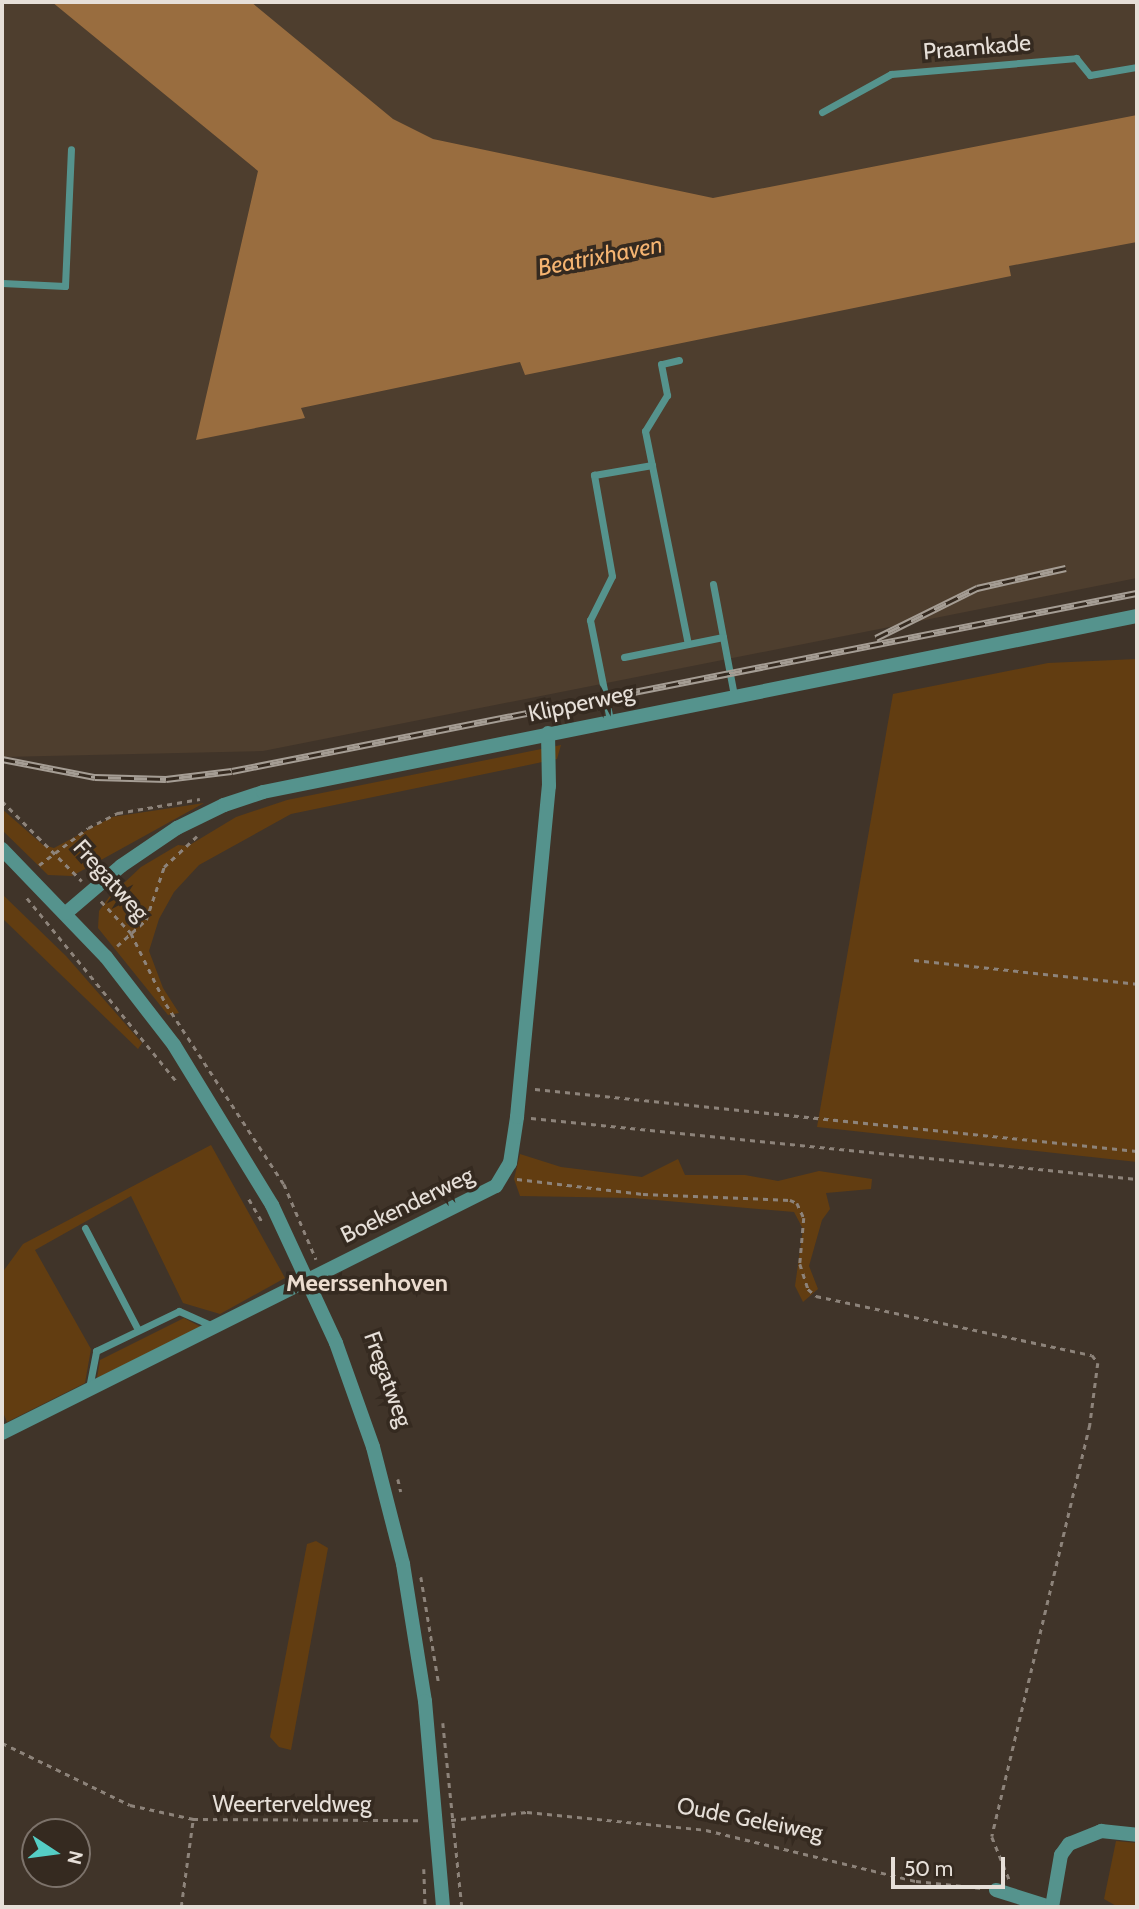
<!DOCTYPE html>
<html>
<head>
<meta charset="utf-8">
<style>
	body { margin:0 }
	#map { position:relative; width:1139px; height:1909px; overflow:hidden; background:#403429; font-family:Cabin,sans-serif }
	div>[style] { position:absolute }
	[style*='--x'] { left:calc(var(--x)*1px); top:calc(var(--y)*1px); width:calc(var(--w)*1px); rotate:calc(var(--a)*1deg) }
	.built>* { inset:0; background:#4e3e2e }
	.green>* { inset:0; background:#623d11 }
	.water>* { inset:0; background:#996d3f }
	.path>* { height:2.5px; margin-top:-1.25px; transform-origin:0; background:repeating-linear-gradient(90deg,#8d837a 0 5px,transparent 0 10px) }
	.service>* { height:7px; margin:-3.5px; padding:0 3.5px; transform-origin:3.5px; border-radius:3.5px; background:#55938d }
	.minor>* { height:14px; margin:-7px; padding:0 7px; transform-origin:7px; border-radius:7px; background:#55938d }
	.tertiary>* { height:14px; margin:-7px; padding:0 7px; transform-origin:7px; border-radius:7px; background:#55938d }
	.rail>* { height:7px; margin-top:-3.5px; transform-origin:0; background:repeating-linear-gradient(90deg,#352a20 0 13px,#a59d94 0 26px); box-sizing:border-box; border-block:2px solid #a59d94 }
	span { translate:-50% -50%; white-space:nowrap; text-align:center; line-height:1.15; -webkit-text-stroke:7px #352a20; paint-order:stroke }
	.street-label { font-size:23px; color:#e6dfd8 }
	.water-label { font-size:24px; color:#f5b471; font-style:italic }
	.neighbourhood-label { font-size:24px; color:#ebdccf; font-weight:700 }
	.frame { position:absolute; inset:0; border:4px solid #e6dfd8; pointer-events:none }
	.north { position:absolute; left:21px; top:1818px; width:70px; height:70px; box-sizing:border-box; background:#352a20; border:2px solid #7c726a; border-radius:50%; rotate:103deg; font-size:19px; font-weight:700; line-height:28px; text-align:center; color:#e6dfd8 }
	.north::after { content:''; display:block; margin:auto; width:24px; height:32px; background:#55cec5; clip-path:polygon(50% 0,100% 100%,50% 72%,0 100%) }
	.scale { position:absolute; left:891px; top:1857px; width:114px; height:32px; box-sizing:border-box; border:4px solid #e6dfd8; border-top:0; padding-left:9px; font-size:21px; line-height:24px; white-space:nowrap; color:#e6dfd8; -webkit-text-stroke:5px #352a20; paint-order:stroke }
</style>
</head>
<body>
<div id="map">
	<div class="built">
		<i style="clip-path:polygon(2px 2px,1137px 2px,1137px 578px,263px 751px,2px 757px)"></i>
	</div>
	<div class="green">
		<i style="clip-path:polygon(1137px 659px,1137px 1162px,817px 1127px,893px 694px,1048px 663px)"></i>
		<i style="clip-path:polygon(561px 745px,557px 759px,291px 814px,199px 865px,174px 892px,159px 919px,149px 951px,163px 988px,179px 1013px,168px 1015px,98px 928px,99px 911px,109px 897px,141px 867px,178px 845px,188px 846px,236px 817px,287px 800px)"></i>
		<i style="clip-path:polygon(204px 803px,72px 876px,48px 875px,2px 830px,2px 809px,43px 845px,54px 848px,112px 817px)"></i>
		<i style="clip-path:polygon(2px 894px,66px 956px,142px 1043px,138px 1049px,2px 918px)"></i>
		<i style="clip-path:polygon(211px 1145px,285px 1278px,220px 1314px,183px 1303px,131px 1196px,35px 1250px,91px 1349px,85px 1383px,7px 1422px,2px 1410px,2px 1273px,23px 1244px)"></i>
		<i style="clip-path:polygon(520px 1154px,561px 1167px,642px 1177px,678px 1159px,685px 1175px,745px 1175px,778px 1181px,819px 1171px,872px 1179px,871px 1189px,826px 1193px,830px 1209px,822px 1220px,809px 1266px,818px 1289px,803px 1302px,795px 1286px,803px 1229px,794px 1212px,633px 1198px,520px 1196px,514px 1179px)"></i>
		<i style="clip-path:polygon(184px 1318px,201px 1327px,97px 1378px,100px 1360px)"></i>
		<i style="clip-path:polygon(316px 1541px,328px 1548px,291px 1750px,279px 1747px,270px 1737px,307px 1544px)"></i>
		<i style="clip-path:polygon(1116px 1841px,1137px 1843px,1137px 1907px,1118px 1907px,1104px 1899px)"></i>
	</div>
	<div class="water">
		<i style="clip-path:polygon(52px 2px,251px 2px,393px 119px,433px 139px,713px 198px,1137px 115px,1137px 242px,1009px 266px,1011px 276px,525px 375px,520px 362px,301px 408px,305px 418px,196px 440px,258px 171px)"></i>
	</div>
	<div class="path">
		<i style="--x:2;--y:801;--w:113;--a:45"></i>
		<i style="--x:39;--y:865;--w:61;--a:-37.1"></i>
		<i style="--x:88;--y:828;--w:34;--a:-27"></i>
		<i style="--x:118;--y:813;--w:83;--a:-9.7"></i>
		<i style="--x:27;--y:898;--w:239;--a:50.8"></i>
		<i style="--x:101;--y:901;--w:44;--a:46.8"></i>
		<i style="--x:131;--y:933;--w:79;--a:63.8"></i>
		<i style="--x:166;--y:1004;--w:215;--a:56.8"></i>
		<i style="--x:284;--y:1184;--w:82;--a:66.9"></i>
		<i style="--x:117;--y:946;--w:39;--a:-42"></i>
		<i style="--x:146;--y:920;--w:56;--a:-71.2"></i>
		<i style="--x:164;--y:867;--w:45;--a:-43.2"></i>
		<i style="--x:914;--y:960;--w:224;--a:6.1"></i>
		<i style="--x:535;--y:1089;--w:605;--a:5.88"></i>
		<i style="--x:531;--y:1118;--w:609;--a:5.75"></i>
		<i style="--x:517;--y:1179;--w:127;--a:6.8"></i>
		<i style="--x:643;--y:1194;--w:147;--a:2.3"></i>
		<i style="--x:790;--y:1200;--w:8;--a:23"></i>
		<i style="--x:797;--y:1203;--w:17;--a:65"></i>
		<i style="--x:804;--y:1218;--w:46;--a:95"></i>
		<i style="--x:800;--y:1264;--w:26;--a:72"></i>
		<i style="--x:808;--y:1289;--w:11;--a:41"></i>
		<i style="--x:816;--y:1296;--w:282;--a:12.1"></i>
		<i style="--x:1092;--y:1355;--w:10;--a:53"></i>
		<i style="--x:1098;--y:1363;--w:63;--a:97.4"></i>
		<i style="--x:1090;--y:1425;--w:423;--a:103.4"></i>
		<i style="--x:992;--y:1837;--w:48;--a:67.8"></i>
		<i style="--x:249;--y:1199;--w:28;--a:60"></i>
		<i style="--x:398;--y:1479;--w:13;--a:77"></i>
		<i style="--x:421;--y:1577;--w:109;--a:80.5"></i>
		<i style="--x:443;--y:1723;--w:185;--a:84.1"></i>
		<i style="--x:2;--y:1743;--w:142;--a:25.8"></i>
		<i style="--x:130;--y:1805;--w:65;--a:12.5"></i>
		<i style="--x:193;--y:1819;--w:227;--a:0.3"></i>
		<i style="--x:451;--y:1820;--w:76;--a:-6"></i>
		<i style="--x:527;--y:1812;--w:180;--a:5.7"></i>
		<i style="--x:706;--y:1830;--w:216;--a:13.7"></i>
		<i style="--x:916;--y:1881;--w:66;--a:6.1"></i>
		<i style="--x:424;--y:1869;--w:38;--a:88"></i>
		<i style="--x:181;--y:1907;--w:89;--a:-82.2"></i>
	</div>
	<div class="service">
		<i style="--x:822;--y:112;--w:79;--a:-28.8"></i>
		<i style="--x:891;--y:74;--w:186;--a:-4.9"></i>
		<i style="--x:1076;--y:58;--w:22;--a:51"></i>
		<i style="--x:1090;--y:75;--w:48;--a:-9.7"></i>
		<i style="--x:2;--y:283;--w:63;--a:2.7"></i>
		<i style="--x:65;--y:286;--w:137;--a:-87.5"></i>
		<i style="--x:679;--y:360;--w:18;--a:167"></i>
		<i style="--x:661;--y:364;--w:32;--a:79"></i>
		<i style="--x:667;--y:395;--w:42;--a:121.4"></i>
		<i style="--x:645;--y:431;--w:217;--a:78.6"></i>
		<i style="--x:713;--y:584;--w:113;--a:79.3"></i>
		<i style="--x:624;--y:657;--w:101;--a:-11.4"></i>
		<i style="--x:610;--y:720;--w:102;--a:-101.3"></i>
		<i style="--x:590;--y:620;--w:49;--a:-63.4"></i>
		<i style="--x:612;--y:576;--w:103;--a:-100.1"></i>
		<i style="--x:594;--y:475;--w:59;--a:-9.8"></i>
		<i style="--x:85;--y:1228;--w:115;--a:62.5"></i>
		<i style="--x:89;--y:1388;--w:38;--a:-79"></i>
		<i style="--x:96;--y:1351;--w:92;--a:-25.7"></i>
		<i style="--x:179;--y:1311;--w:36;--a:24"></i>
	</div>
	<div class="minor">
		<i style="--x:2;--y:1433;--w:552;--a:-26.57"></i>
		<i style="--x:496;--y:1186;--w:27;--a:-59"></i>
		<i style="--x:510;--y:1163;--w:47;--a:-81.3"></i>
		<i style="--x:517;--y:1117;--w:333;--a:-84.5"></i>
		<i style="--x:549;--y:786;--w:53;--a:-91.1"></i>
		<i style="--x:996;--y:1890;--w:57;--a:17.5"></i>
		<i style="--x:1052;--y:1907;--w:53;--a:-80.2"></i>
		<i style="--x:1061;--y:1855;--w:14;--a:-54"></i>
		<i style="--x:1069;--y:1844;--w:35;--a:-22"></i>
		<i style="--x:1101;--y:1831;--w:36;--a:6"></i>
	</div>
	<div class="tertiary">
		<i style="--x:2;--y:849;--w:150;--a:46.1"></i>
		<i style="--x:106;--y:957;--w:111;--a:52.3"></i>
		<i style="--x:174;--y:1045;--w:188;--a:58.5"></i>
		<i style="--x:272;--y:1205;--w:152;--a:65.1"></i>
		<i style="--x:336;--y:1343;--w:110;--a:70.4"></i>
		<i style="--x:373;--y:1447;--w:121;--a:75.6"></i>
		<i style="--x:403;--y:1564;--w:139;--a:80.9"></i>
		<i style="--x:425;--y:1701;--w:207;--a:85"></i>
		<i style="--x:66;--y:913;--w:72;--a:-40.5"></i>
		<i style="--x:121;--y:866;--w:68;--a:-34.2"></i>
		<i style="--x:177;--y:828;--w:52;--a:-26.1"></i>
		<i style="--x:224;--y:805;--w:41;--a:-18.4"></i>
		<i style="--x:263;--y:792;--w:892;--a:-11.39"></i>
	</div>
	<div class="rail">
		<i style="--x:876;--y:638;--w:113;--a:-26.3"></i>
		<i style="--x:977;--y:588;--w:91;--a:-12.7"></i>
		<i style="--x:2;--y:759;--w:95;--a:11"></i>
		<i style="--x:95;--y:777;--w:71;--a:1.6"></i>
		<i style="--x:166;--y:779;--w:66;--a:-6.9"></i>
		<i style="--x:232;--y:771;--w:922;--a:-11.13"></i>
	</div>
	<div class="street-label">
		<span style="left:977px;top:47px;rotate:-5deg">Praamkade</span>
		<span style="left:581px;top:703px;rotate:-12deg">Klipperweg</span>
		<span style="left:111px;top:880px;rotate:48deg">Fregatweg</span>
		<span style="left:407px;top:1205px;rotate:-26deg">Boekenderweg</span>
		<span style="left:388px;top:1379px;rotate:70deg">Fregatweg</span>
		<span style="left:292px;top:1804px">Weerterveldweg</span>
		<span style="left:750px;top:1819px;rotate:11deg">Oude Geleiweg</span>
	</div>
	<div class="water-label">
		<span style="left:600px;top:256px;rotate:-11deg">Beatrixhaven</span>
	</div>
	<div class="neighbourhood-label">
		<span style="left:367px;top:1283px">Meerssenhoven</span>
	</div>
	<div class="frame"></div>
	<div class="north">N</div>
	<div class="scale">50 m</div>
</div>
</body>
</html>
